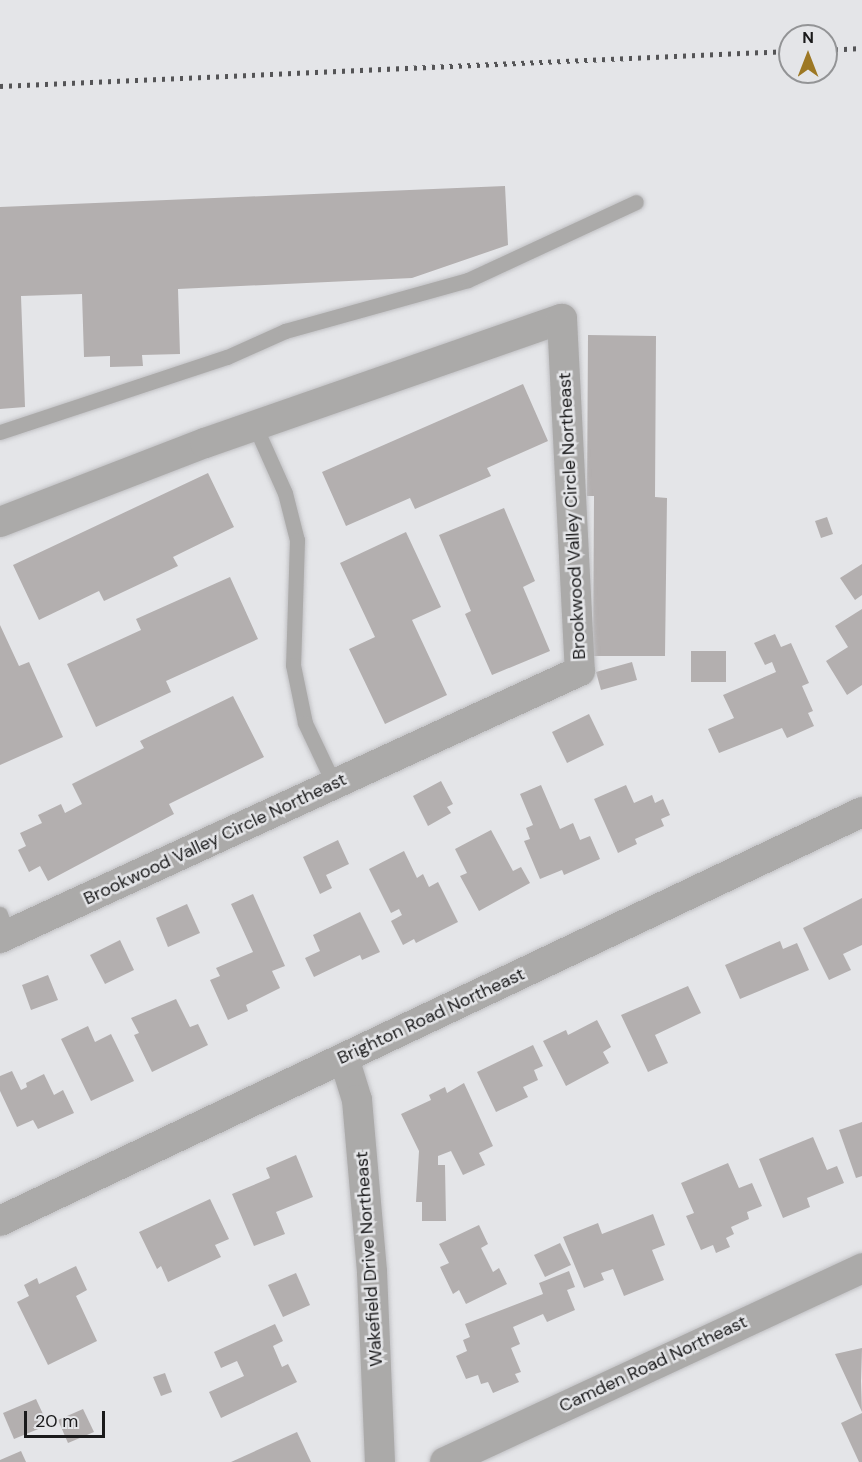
<!DOCTYPE html>
<html>
<head>
<meta charset="utf-8">
<style>
	body { margin:0 }
	#map { position:relative; width:862px; height:1462px; overflow:hidden; background:#e4e5e8; font-family:"DM Sans",sans-serif }
	div>[style] { position:absolute }
	[style*='--x'] { left:calc(var(--x)*1px); top:calc(var(--y)*1px); width:calc(var(--w)*1px); rotate:calc(var(--a)*1deg) }
	.building>* { inset:0; background:#b3afaf }
	.roads { filter:drop-shadow(0 0 2px #c0c0c3) drop-shadow(0 0 2px #c0c0c3) }
	.service>* { height:15px; margin:-7.5px; padding:0 7.5px; transform-origin:7.5px; border-radius:7.5px; background:#abaaa9 }
	.minor>* { height:30px; margin:-15px; padding:0 15px; transform-origin:15px; border-radius:15px; background:#abaaa9 }
	.rail>* { height:4.5px; margin-top:-2.25px; transform-origin:0; background:repeating-linear-gradient(90deg,#545456 0 3px,transparent 0 9px) }
	span { translate:-50% -50%; white-space:nowrap; text-align:center; line-height:1.15; -webkit-text-stroke:5px #e4e5e8; paint-order:stroke }
	.street-label { font-size:18px; color:#1a1a1b }
	.north { position:absolute; left:778px; top:24px; width:60px; height:60px; box-sizing:border-box; background:#e4e5e8; border:2px solid #939496; border-radius:50%; rotate:0deg; font-size:16px; font-weight:700; line-height:24px; text-align:center; color:#1a1a1b }
	.north::after { content:''; display:block; margin:auto; width:21px; height:27px; background:#9d7824; clip-path:polygon(50% 0,100% 100%,50% 72%,0 100%) }
	.scale { position:absolute; left:24px; top:1411px; width:81px; height:27px; box-sizing:border-box; border:3px solid #1a1a1b; border-top:0; padding-left:8px; font-size:18px; line-height:21px; white-space:nowrap; color:#1a1a1b; -webkit-text-stroke:4px #e4e5e8; paint-order:stroke }
</style>
</head>
<body>
<div id="map">
	<div class="building">
		<i style="clip-path:polygon(505px 186px,508px 245px,412px 278px,178px 289px,180px 354px,142px 355px,143px 366px,110px 367px,110px 356px,84px 357px,82px 294px,21px 296px,25px 407px,0 409px,0 207px)"></i>
		<i style="clip-path:polygon(588px 335px,656px 336px,655px 497px,667px 498px,665px 656px,593px 656px,594px 496px,587px 496px)"></i>
		<i style="clip-path:polygon(523px 384px,548px 441px,487px 468px,491px 476px,415px 509px,410px 498px,346px 526px,322px 472px)"></i>
		<i style="clip-path:polygon(208px 473px,234px 527px,173px 557px,178px 566px,104px 601px,99px 591px,39px 620px,13px 565px)"></i>
		<i style="clip-path:polygon(504px 508px,535px 581px,523px 587px,550px 651px,492px 675px,465px 614px,471px 611px,439px 535px)"></i>
		<i style="clip-path:polygon(827px 517px,833px 534px,821px 538px,815px 521px)"></i>
		<i style="clip-path:polygon(406px 532px,441px 607px,412px 620px,447px 695px,385px 724px,349px 649px,375px 637px,340px 563px)"></i>
		<i style="clip-path:polygon(862px 564px,862px 595px,855px 600px,840px 578px)"></i>
		<i style="clip-path:polygon(230px 577px,258px 639px,166px 681px,171px 692px,96px 727px,67px 664px,141px 630px,136px 619px)"></i>
		<i style="clip-path:polygon(862px 609px,862px 685px,847px 695px,826px 661px,848px 647px,835px 626px)"></i>
		<i style="clip-path:polygon(0 625px,19px 666px,29px 662px,63px 737px,0 765px)"></i>
		<i style="clip-path:polygon(775px 634px,781px 647px,791px 643px,809px 683px,802px 686px,813px 711px,808px 713px,814px 726px,787px 738px,782px 728px,719px 753px,708px 729px,734px 718px,723px 695px,776px 672px,772px 662px,765px 665px,754px 643px)"></i>
		<i style="clip-path:polygon(691px 651px,726px 651px,726px 682px,691px 682px)"></i>
		<i style="clip-path:polygon(632px 662px,637px 680px,601px 690px,596px 672px)"></i>
		<i style="clip-path:polygon(233px 696px,264px 757px,169px 804px,174px 814px,48px 881px,40px 866px,29px 872px,18px 850px,26px 846px,20px 833px,42px 823px,38px 815px,61px 804px,65px 813px,82px 804px,72px 784px,144px 748px,140px 741px)"></i>
		<i style="clip-path:polygon(589px 714px,604px 745px,567px 763px,552px 732px)"></i>
		<i style="clip-path:polygon(441px 781px,453px 804px,447px 807px,451px 813px,428px 826px,413px 796px)"></i>
		<i style="clip-path:polygon(541px 785px,560px 829px,573px 823px,580px 840px,590px 836px,600px 859px,564px 875px,562px 870px,540px 879px,524px 841px,530px 839px,526px 828px,533px 825px,520px 794px)"></i>
		<i style="clip-path:polygon(626px 785px,634px 803px,652px 795px,655px 803px,663px 799px,670px 815px,661px 819px,664px 826px,635px 839px,637px 844px,618px 853px,594px 799px)"></i>
		<i style="clip-path:polygon(491px 830px,513px 871px,521px 867px,530px 883px,479px 911px,460px 876px,467px 873px,455px 849px)"></i>
		<i style="clip-path:polygon(338px 840px,349px 864px,326px 875px,332px 888px,320px 894px,303px 857px)"></i>
		<i style="clip-path:polygon(404px 851px,417px 878px,423px 874px,429px 887px,438px 882px,458px 922px,416px 943px,414px 939px,403px 945px,391px 921px,402px 915px,399px 909px,391px 913px,369px 869px)"></i>
		<i style="clip-path:polygon(253px 894px,285px 966px,272px 971px,280px 988px,246px 1005px,248px 1011px,228px 1020px,210px 980px,220px 976px,216px 968px,253px 952px,231px 904px)"></i>
		<i style="clip-path:polygon(862px 898px,862px 945px,843px 954px,851px 970px,829px 980px,803px 928px)"></i>
		<i style="clip-path:polygon(187px 904px,200px 933px,168px 947px,156px 918px)"></i>
		<i style="clip-path:polygon(360px 912px,380px 952px,362px 960px,360px 955px,314px 977px,305px 958px,320px 951px,313px 935px)"></i>
		<i style="clip-path:polygon(120px 940px,134px 970px,105px 984px,90px 955px)"></i>
		<i style="clip-path:polygon(780px 941px,783px 949px,797px 943px,809px 970px,740px 999px,725px 965px)"></i>
		<i style="clip-path:polygon(48px 975px,58px 1000px,31px 1010px,22px 985px)"></i>
		<i style="clip-path:polygon(688px 986px,701px 1013px,655px 1035px,668px 1063px,648px 1072px,621px 1015px)"></i>
		<i style="clip-path:polygon(176px 999px,190px 1027px,198px 1024px,208px 1045px,152px 1072px,134px 1035px,139px 1033px,131px 1018px)"></i>
		<i style="clip-path:polygon(597px 1020px,611px 1047px,603px 1052px,609px 1063px,566px 1086px,543px 1041px,566px 1030px,568px 1035px)"></i>
		<i style="clip-path:polygon(88px 1026px,95px 1042px,111px 1034px,134px 1081px,91px 1101px,61px 1039px)"></i>
		<i style="clip-path:polygon(533px 1045px,543px 1066px,534px 1070px,538px 1080px,523px 1087px,528px 1097px,496px 1112px,477px 1072px)"></i>
		<i style="clip-path:polygon(12px 1071px,21px 1090px,27px 1087px,26px 1083px,44px 1074px,54px 1095px,63px 1090px,74px 1113px,38px 1129px,33px 1120px,17px 1127px,0 1091px,0 1076px)"></i>
		<i style="clip-path:polygon(464px 1083px,493px 1146px,479px 1153px,485px 1165px,463px 1175px,451px 1151px,438px 1156px,438px 1165px,445px 1165px,446px 1221px,422px 1221px,422px 1202px,416px 1202px,419px 1151px,401px 1114px,431px 1100px,429px 1095px,445px 1087px,447px 1093px)"></i>
		<i style="clip-path:polygon(862px 1122px,862px 1176px,856px 1178px,839px 1130px)"></i>
		<i style="clip-path:polygon(813px 1137px,827px 1170px,837px 1166px,844px 1183px,807px 1198px,810px 1207px,783px 1218px,759px 1159px)"></i>
		<i style="clip-path:polygon(296px 1155px,313px 1197px,276px 1212px,285px 1234px,254px 1246px,232px 1194px,270px 1178px,266px 1168px)"></i>
		<i style="clip-path:polygon(728px 1163px,739px 1188px,752px 1183px,762px 1206px,747px 1212px,749px 1219px,731px 1227px,734px 1234px,726px 1238px,730px 1247px,716px 1253px,713px 1245px,701px 1250px,686px 1216px,694px 1213px,681px 1183px)"></i>
		<i style="clip-path:polygon(210px 1199px,229px 1239px,215px 1245px,221px 1257px,168px 1282px,161px 1266px,157px 1269px,139px 1232px)"></i>
		<i style="clip-path:polygon(653px 1214px,665px 1245px,652px 1250px,664px 1280px,624px 1296px,613px 1269px,601px 1273px,604px 1280px,584px 1288px,563px 1237px,598px 1223px,602px 1234px)"></i>
		<i style="clip-path:polygon(479px 1225px,488px 1244px,481px 1248px,493px 1272px,499px 1268px,507px 1284px,466px 1304px,459px 1290px,453px 1294px,440px 1267px,449px 1263px,439px 1244px)"></i>
		<i style="clip-path:polygon(560px 1243px,571px 1265px,545px 1277px,534px 1255px)"></i>
		<i style="clip-path:polygon(76px 1266px,87px 1290px,76px 1296px,97px 1341px,48px 1365px,17px 1302px,29px 1296px,24px 1285px,37px 1278px,39px 1284px)"></i>
		<i style="clip-path:polygon(569px 1271px,575px 1287px,567px 1290px,575px 1310px,547px 1322px,543px 1314px,513px 1327px,520px 1344px,511px 1348px,521px 1372px,515px 1374px,519px 1382px,493px 1393px,488px 1382px,481px 1384px,478px 1375px,466px 1379px,456px 1356px,467px 1351px,463px 1340px,470px 1337px,465px 1324px,543px 1294px,539px 1283px)"></i>
		<i style="clip-path:polygon(296px 1273px,310px 1305px,283px 1317px,268px 1285px)"></i>
		<i style="clip-path:polygon(275px 1324px,283px 1341px,273px 1346px,282px 1367px,288px 1364px,297px 1382px,221px 1418px,209px 1392px,244px 1376px,237px 1361px,221px 1368px,214px 1352px)"></i>
		<i style="clip-path:polygon(862px 1348px,861px 1381px,862px 1412px,835px 1354px)"></i>
		<i style="clip-path:polygon(165px 1373px,172px 1392px,161px 1396px,153px 1377px)"></i>
		<i style="clip-path:polygon(36px 1399px,48px 1425px,14px 1439px,3px 1413px)"></i>
		<i style="clip-path:polygon(83px 1409px,94px 1432px,68px 1443px,58px 1420px)"></i>
		<i style="clip-path:polygon(862px 1413px,862px 1462px,859px 1462px,841px 1423px)"></i>
		<i style="clip-path:polygon(297px 1432px,311px 1462px,231px 1462px)"></i>
		<i style="clip-path:polygon(21px 1451px,26px 1462px,0 1462px,0 1460px)"></i>
	</div>
	<div class="roads">
		<div class="service">
			<i style="--x:255;--y:426;--w:73;--a:65.9"></i>
			<i style="--x:285;--y:493;--w:49;--a:75.7"></i>
			<i style="--x:297;--y:540;--w:125;--a:91.8"></i>
			<i style="--x:293;--y:665;--w:59;--a:78.3"></i>
			<i style="--x:305;--y:723;--w:68;--a:64.6"></i>
			<i style="--x:0;--y:432;--w:239;--a:-18.3"></i>
			<i style="--x:227;--y:357;--w:64;--a:-24.1"></i>
			<i style="--x:285;--y:331;--w:190;--a:-15.6"></i>
			<i style="--x:468;--y:280;--w:185;--a:-24.9"></i>
			<i style="--x:0;--y:914;--w:21;--a:71"></i>
		</div>
		<div class="minor">
			<i style="--x:0;--y:522;--w:220;--a:-21.1"></i>
			<i style="--x:205;--y:443;--w:378;--a:-19.2"></i>
			<i style="--x:562;--y:319;--w:352;--a:87.1"></i>
			<i style="--x:580;--y:671;--w:639;--a:155.28"></i>
			<i style="--x:344;--y:1058;--w:44;--a:72.8"></i>
			<i style="--x:357;--y:1100;--w:173;--a:85"></i>
			<i style="--x:372;--y:1272;--w:190;--a:87.6"></i>
			<i style="--x:0;--y:1221;--w:954;--a:-25.38"></i>
			<i style="--x:445;--y:1462;--w:460;--a:-24.9"></i>
		</div>
	</div>
	<div class="rail">
		<i style="--x:826;--y:50;--w:36;--a:-3"></i>
		<i style="--x:0;--y:86;--w:791;--a:-2.54"></i>
	</div>
	<div class="street-label">
		<span style="left:572px;top:516px;rotate:-93deg">Brookwood Valley Circle Northeast</span>
		<span style="left:215px;top:839px;rotate:-25deg">Brookwood Valley Circle Northeast</span>
		<span style="left:431px;top:1016px;rotate:-25deg">Brighton Road Northeast</span>
		<span style="left:369px;top:1259px;rotate:-94deg">Wakefield Drive Northeast</span>
		<span style="left:653px;top:1364px;rotate:-25deg">Camden Road Northeast</span>
	</div>
	<div class="north">N</div>
	<div class="scale">20 m</div>
</div>
</body>
</html>
